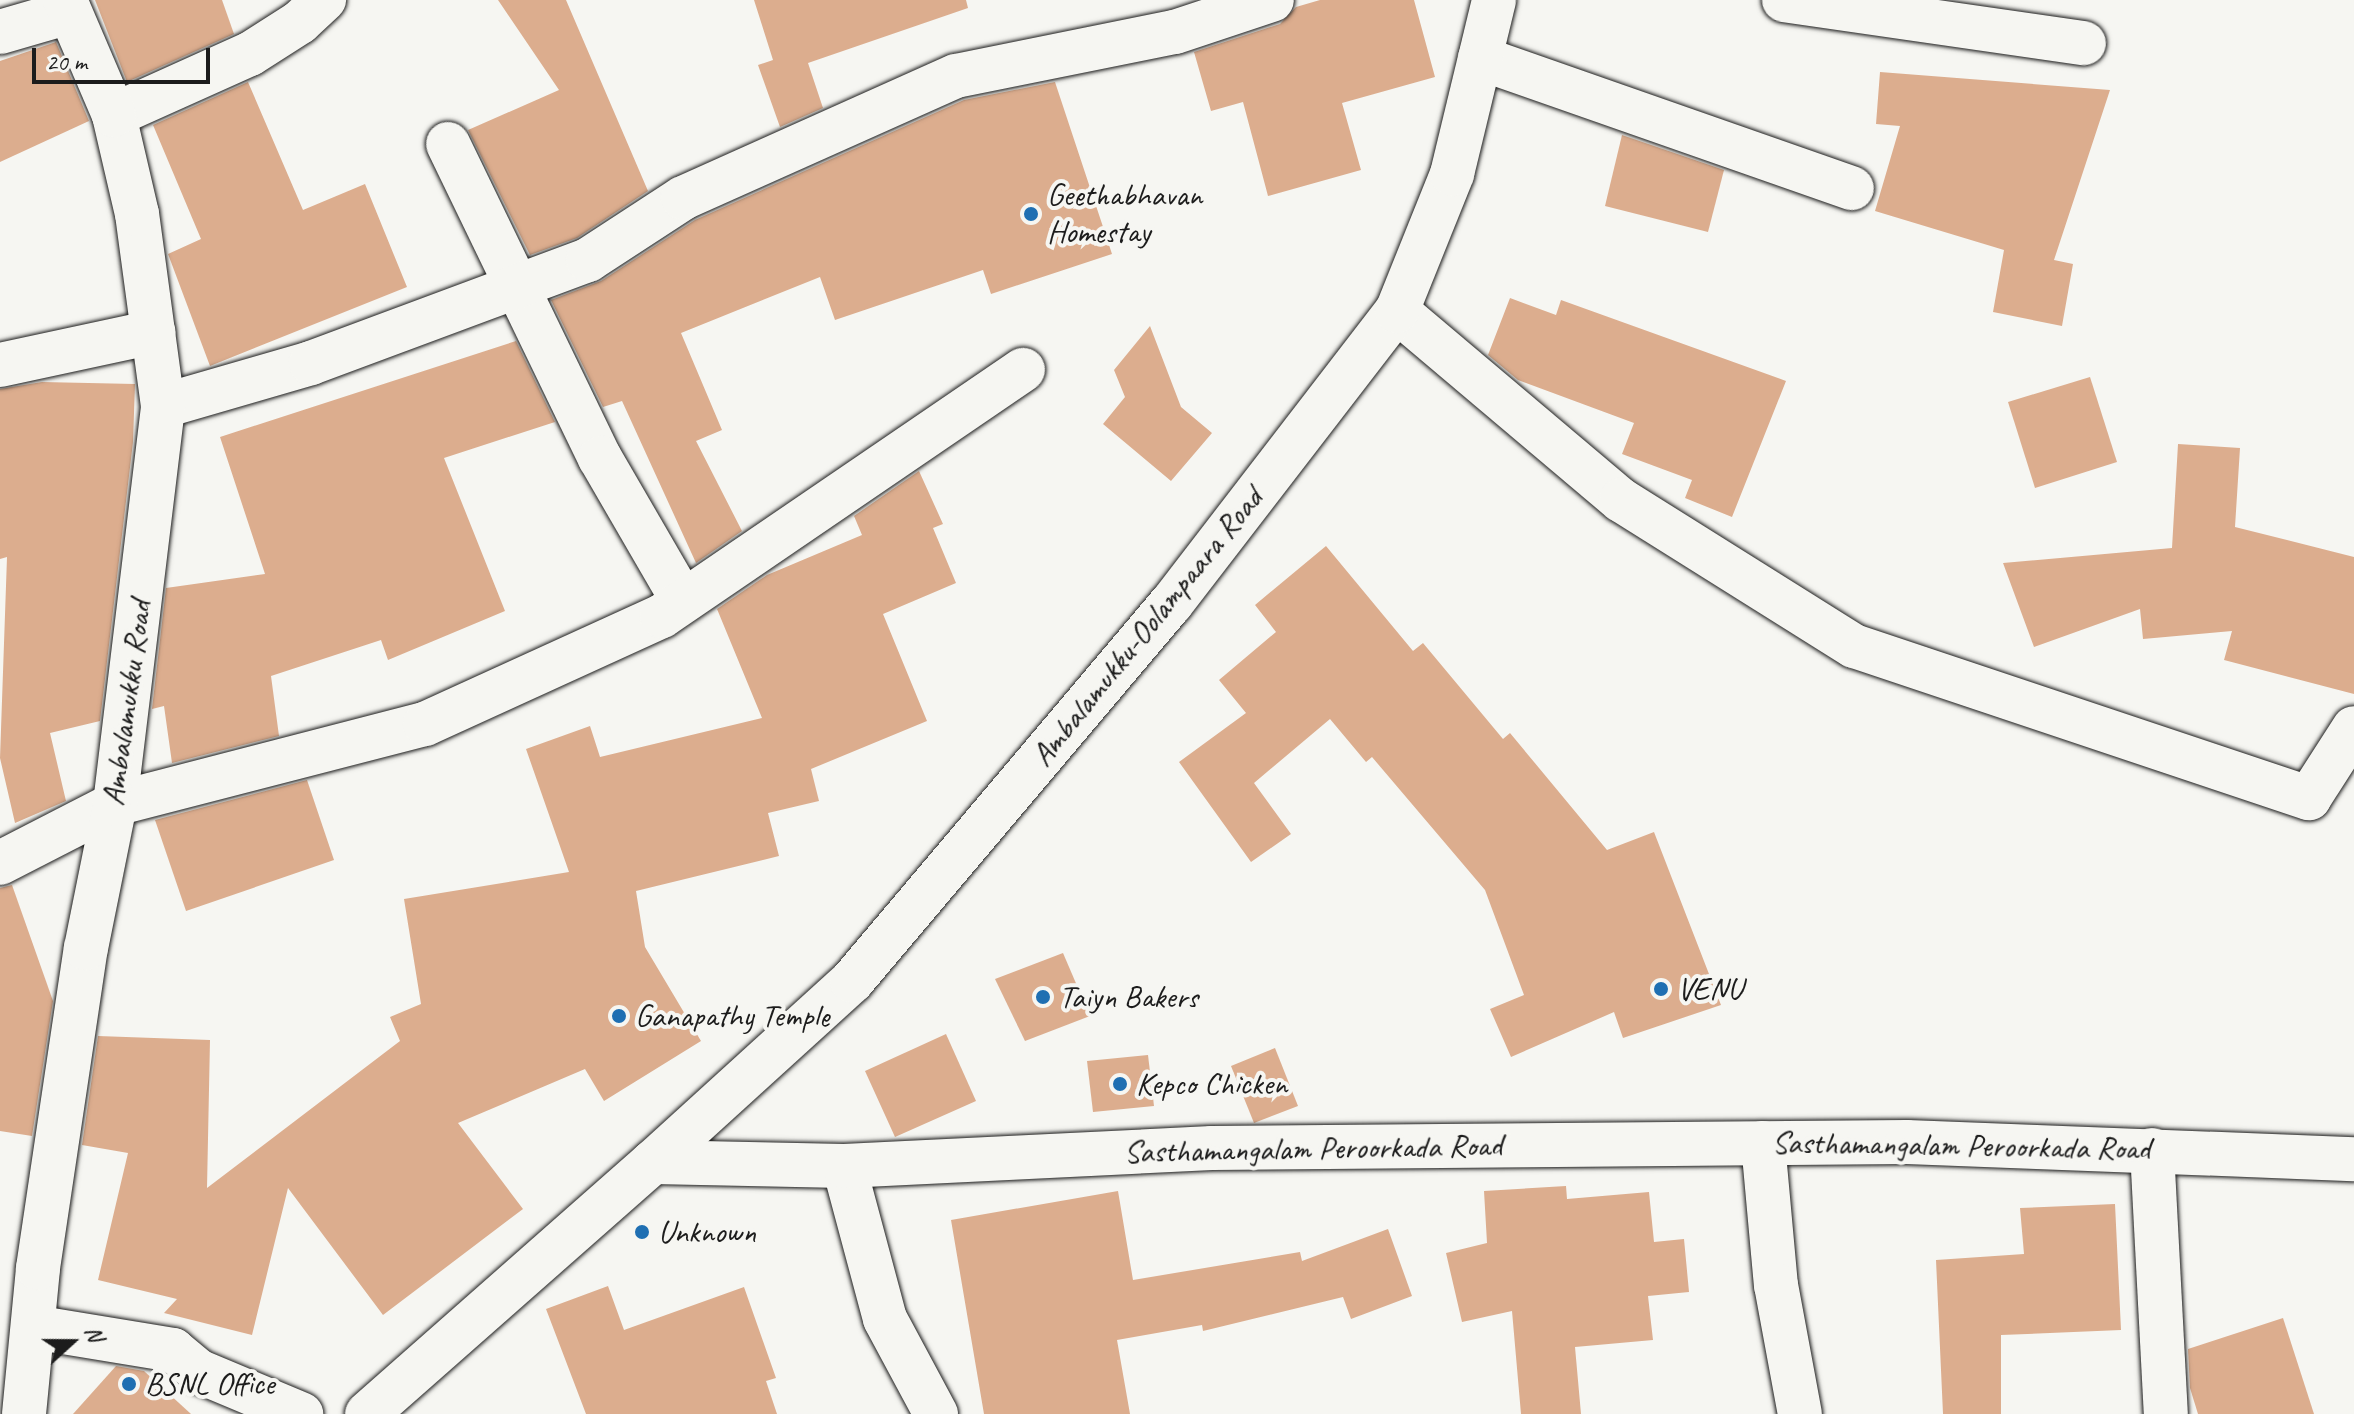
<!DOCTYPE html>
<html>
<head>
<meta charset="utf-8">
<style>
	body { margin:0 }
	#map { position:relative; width:2354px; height:1414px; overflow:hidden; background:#f6f6f2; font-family:Caveat,sans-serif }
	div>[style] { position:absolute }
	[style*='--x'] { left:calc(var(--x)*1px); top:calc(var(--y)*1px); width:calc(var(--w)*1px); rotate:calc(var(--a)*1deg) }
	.building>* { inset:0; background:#dcad8e }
	.roads { filter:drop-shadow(0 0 2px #1c1c1c) drop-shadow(0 0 2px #1c1c1c) }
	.minor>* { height:44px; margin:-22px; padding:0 22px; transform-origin:22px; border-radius:22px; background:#f6f6f2 }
	.dots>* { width:22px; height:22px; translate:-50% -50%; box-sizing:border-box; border:4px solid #f6f6f2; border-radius:50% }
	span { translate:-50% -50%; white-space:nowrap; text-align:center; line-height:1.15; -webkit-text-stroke:8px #f6f6f2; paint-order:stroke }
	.poi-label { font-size:32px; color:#1c1c1c }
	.left { translate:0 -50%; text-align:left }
	.street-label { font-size:32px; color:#1c1c1c }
	.north { position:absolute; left:32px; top:1302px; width:80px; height:80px; -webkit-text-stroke:6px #f6f6f2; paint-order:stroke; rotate:69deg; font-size:22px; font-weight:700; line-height:32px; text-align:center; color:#1c1c1c }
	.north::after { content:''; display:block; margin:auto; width:28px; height:36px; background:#1c1c1c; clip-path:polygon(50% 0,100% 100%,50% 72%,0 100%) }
	.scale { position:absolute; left:32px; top:48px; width:178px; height:36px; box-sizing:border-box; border:4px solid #1c1c1c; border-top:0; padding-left:10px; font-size:24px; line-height:28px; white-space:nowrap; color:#1c1c1c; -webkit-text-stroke:6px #f6f6f2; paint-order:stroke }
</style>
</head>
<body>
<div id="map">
	<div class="building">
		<i style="clip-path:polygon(95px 0,222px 0,234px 34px,127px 82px)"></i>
		<i style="clip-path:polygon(498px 0,566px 0,648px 191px,577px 238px,530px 255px,468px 130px,559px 90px)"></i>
		<i style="clip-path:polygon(754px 0,966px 0,968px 8px,808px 63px,823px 108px,780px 127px,758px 65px,773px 60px)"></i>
		<i style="clip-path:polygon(1320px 0,1414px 0,1435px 77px,1342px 103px,1361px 170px,1268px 196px,1243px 102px,1211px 111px,1194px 52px,1280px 24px,1296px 7px)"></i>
		<i style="clip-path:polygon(56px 42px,89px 121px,0 162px,0 61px)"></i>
		<i style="clip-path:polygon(1880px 72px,2110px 90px,2054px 260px,2073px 264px,2062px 326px,1993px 312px,2004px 250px,1875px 211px,1900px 126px,1876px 124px)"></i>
		<i style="clip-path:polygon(248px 82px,303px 210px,365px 184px,407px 287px,210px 366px,168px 254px,201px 239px,153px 125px)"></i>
		<i style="clip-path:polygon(1055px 82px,1112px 254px,991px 294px,983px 270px,835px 320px,820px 277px,681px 333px,722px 430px,696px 441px,742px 531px,696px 563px,622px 401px,603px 407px,551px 300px,601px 281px,695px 220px,964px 100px)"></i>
		<i style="clip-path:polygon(1622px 135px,1724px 170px,1708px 232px,1605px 206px)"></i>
		<i style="clip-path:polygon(1510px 298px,1556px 315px,1561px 300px,1786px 381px,1732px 517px,1685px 498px,1692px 480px,1622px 454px,1634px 423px,1518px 380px,1488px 355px)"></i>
		<i style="clip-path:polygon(1150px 326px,1181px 407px,1212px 433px,1171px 481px,1103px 424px,1125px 397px,1114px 370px)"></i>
		<i style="clip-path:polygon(516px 341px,555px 422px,444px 458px,505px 611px,388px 660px,381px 640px,271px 676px,279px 736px,172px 763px,164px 706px,152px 709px,166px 588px,265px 574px,220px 437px)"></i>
		<i style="clip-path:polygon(2090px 377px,2117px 462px,2035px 488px,2008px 402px)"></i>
		<i style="clip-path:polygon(42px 382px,135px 384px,133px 442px,100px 721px,50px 733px,66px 801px,15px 823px,0 758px,7px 557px,0 559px,0 389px)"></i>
		<i style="clip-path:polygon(2178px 444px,2240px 448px,2235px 527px,2354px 557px,2354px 694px,2224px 660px,2232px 631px,2143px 639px,2140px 609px,2034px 647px,2003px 563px,2172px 548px)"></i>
		<i style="clip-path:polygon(919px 471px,943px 524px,933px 528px,956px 583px,883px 614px,927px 721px,811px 769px,819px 801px,768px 813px,779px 856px,636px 891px,645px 947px,701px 1041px,604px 1101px,585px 1069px,458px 1123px,523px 1209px,383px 1315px,288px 1188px,252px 1335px,164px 1313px,177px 1299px,98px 1280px,128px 1153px,82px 1145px,98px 1036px,210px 1040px,207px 1188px,400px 1041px,390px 1017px,421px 1004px,404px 899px,569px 872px,526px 749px,590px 726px,600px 757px,762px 718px,717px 609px,767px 575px,862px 535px,854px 516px)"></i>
		<i style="clip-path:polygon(1326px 546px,1413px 651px,1423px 643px,1503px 739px,1510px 733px,1607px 850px,1654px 832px,1721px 1005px,1623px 1038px,1614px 1012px,1511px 1057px,1490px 1009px,1524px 995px,1485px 890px,1372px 757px,1366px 762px,1330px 719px,1254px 783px,1291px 834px,1251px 862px,1179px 762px,1246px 713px,1219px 680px,1276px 632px,1255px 605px)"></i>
		<i style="clip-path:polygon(307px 780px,334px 860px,186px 911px,155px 820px)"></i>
		<i style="clip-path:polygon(12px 885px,53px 1001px,32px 1136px,0 1131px,0 888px)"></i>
		<i style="clip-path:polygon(1063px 953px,1090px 1016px,1025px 1041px,995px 979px)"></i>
		<i style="clip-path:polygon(946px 1034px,976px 1101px,895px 1137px,865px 1071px)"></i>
		<i style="clip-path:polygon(1275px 1048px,1298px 1106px,1254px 1123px,1231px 1066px)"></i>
		<i style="clip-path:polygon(1148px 1055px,1154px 1106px,1093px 1112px,1087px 1061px)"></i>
		<i style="clip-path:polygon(1566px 1186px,1567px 1199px,1649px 1192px,1654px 1242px,1684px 1239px,1689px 1292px,1648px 1296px,1653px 1340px,1575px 1347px,1581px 1414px,1521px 1414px,1512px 1311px,1462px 1322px,1446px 1253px,1487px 1243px,1484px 1191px)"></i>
		<i style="clip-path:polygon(1118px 1191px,1133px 1280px,1300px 1252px,1302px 1261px,1388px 1229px,1412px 1296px,1351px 1319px,1343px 1297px,1203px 1331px,1202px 1325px,1117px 1340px,1130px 1414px,984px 1414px,951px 1220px)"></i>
		<i style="clip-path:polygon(2115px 1204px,2121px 1330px,2001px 1335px,2001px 1414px,1943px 1414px,1936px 1260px,2024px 1254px,2020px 1208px)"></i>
		<i style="clip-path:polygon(608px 1286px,624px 1330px,744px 1287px,776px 1378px,766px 1381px,777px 1414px,586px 1414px,546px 1309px)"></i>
		<i style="clip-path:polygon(2283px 1318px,2314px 1414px,2198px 1414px,2190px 1388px,2188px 1349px)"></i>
		<i style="clip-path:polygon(116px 1366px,144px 1371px,191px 1414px,73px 1414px)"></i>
	</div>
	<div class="roads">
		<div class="minor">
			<i style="--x:1784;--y:0;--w:303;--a:8.2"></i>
			<i style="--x:0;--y:32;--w:72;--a:-16.2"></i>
			<i style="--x:1480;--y:58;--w:394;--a:19.3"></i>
			<i style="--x:114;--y:115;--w:149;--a:-24.2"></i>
			<i style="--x:250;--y:54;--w:59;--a:-32.6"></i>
			<i style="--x:300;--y:22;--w:33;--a:-43"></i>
			<i style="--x:448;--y:144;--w:349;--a:64.2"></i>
			<i style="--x:600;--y:458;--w:165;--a:59.9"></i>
			<i style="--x:1397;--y:311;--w:293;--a:40.2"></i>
			<i style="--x:1621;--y:500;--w:275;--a:32.1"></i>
			<i style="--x:1854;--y:646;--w:480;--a:18.5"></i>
			<i style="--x:2309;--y:798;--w:83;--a:-57.3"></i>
			<i style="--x:0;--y:365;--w:157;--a:-12.1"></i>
			<i style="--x:163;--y:406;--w:154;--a:-16.2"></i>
			<i style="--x:311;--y:363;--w:296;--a:-20.4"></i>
			<i style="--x:588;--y:260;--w:113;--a:-33.1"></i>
			<i style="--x:683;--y:198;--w:299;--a:-24.1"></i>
			<i style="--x:956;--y:76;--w:223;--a:-11.4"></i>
			<i style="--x:1175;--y:32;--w:102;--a:-18.3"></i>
			<i style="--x:0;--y:863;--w:129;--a:-27.2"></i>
			<i style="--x:115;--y:804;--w:320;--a:-14.5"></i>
			<i style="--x:425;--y:724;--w:260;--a:-24.5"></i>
			<i style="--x:662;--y:616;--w:437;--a:-34.3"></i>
			<i style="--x:1763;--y:1143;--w:143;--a:84.8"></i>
			<i style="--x:1776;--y:1285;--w:131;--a:79.5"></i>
			<i style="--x:2152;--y:1150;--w:264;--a:87"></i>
			<i style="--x:653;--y:1162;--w:269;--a:-42.3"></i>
			<i style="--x:852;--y:981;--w:494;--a:-49.8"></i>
			<i style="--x:1171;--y:604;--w:370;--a:-52.4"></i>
			<i style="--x:1397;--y:311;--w:148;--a:-68.1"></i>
			<i style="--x:1452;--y:174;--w:179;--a:-76.4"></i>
			<i style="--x:844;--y:1166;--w:158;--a:75"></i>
			<i style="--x:885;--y:1319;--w:108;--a:61.8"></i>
			<i style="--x:33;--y:1327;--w:142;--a:9.3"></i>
			<i style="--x:173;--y:1350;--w:33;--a:40"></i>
			<i style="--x:198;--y:1371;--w:112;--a:22.7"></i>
			<i style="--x:24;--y:1414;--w:147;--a:-84.5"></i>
			<i style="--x:38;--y:1268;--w:324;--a:-81.5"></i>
			<i style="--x:86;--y:948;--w:147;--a:-78.6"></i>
			<i style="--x:115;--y:804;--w:401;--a:-83.1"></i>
			<i style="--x:163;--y:406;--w:194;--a:-97.7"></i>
			<i style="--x:137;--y:214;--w:102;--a:-103.1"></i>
			<i style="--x:114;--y:115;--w:125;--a:-113.1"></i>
			<i style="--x:367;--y:1414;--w:381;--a:-41.4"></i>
			<i style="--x:653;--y:1162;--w:191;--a:1.2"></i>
			<i style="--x:844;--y:1166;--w:368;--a:-2.8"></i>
			<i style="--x:1212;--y:1148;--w:695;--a:-0.49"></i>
			<i style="--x:1907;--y:1142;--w:447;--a:2.2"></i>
		</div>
	</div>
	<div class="dots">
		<i style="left:1031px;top:214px;background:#1f6fb2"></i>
		<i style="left:1661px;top:989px;background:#1f6fb2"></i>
		<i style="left:1043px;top:997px;background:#1f6fb2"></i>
		<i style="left:619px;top:1016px;background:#1f6fb2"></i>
		<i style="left:1120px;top:1084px;background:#1f6fb2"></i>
		<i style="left:642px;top:1232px;background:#1f6fb2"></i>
		<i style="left:129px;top:1384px;background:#1f6fb2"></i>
	</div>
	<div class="poi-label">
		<span class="left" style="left:1047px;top:214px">Geethabhavan<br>Homestay</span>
		<span class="left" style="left:1677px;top:989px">VENU</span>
		<span class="left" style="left:1059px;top:997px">Taiyn Bakers</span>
		<span class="left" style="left:635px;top:1016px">Ganapathy Temple</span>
		<span class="left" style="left:1136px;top:1084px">Kepco Chicken</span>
		<span class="left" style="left:658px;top:1232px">Unknown</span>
		<span class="left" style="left:145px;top:1384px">BSNL Office</span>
	</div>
	<div class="street-label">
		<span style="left:1147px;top:627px;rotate:-51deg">Ambalamukku-Oolampaara Road</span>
		<span style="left:127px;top:703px;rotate:-82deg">Ambalamukku Road</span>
		<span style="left:1961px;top:1146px;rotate:1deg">Sasthamangalam Peroorkada Road</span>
		<span style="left:1313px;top:1149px;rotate:-1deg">Sasthamangalam Peroorkada Road</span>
	</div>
	<div class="north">N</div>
	<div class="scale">20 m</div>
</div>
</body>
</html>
